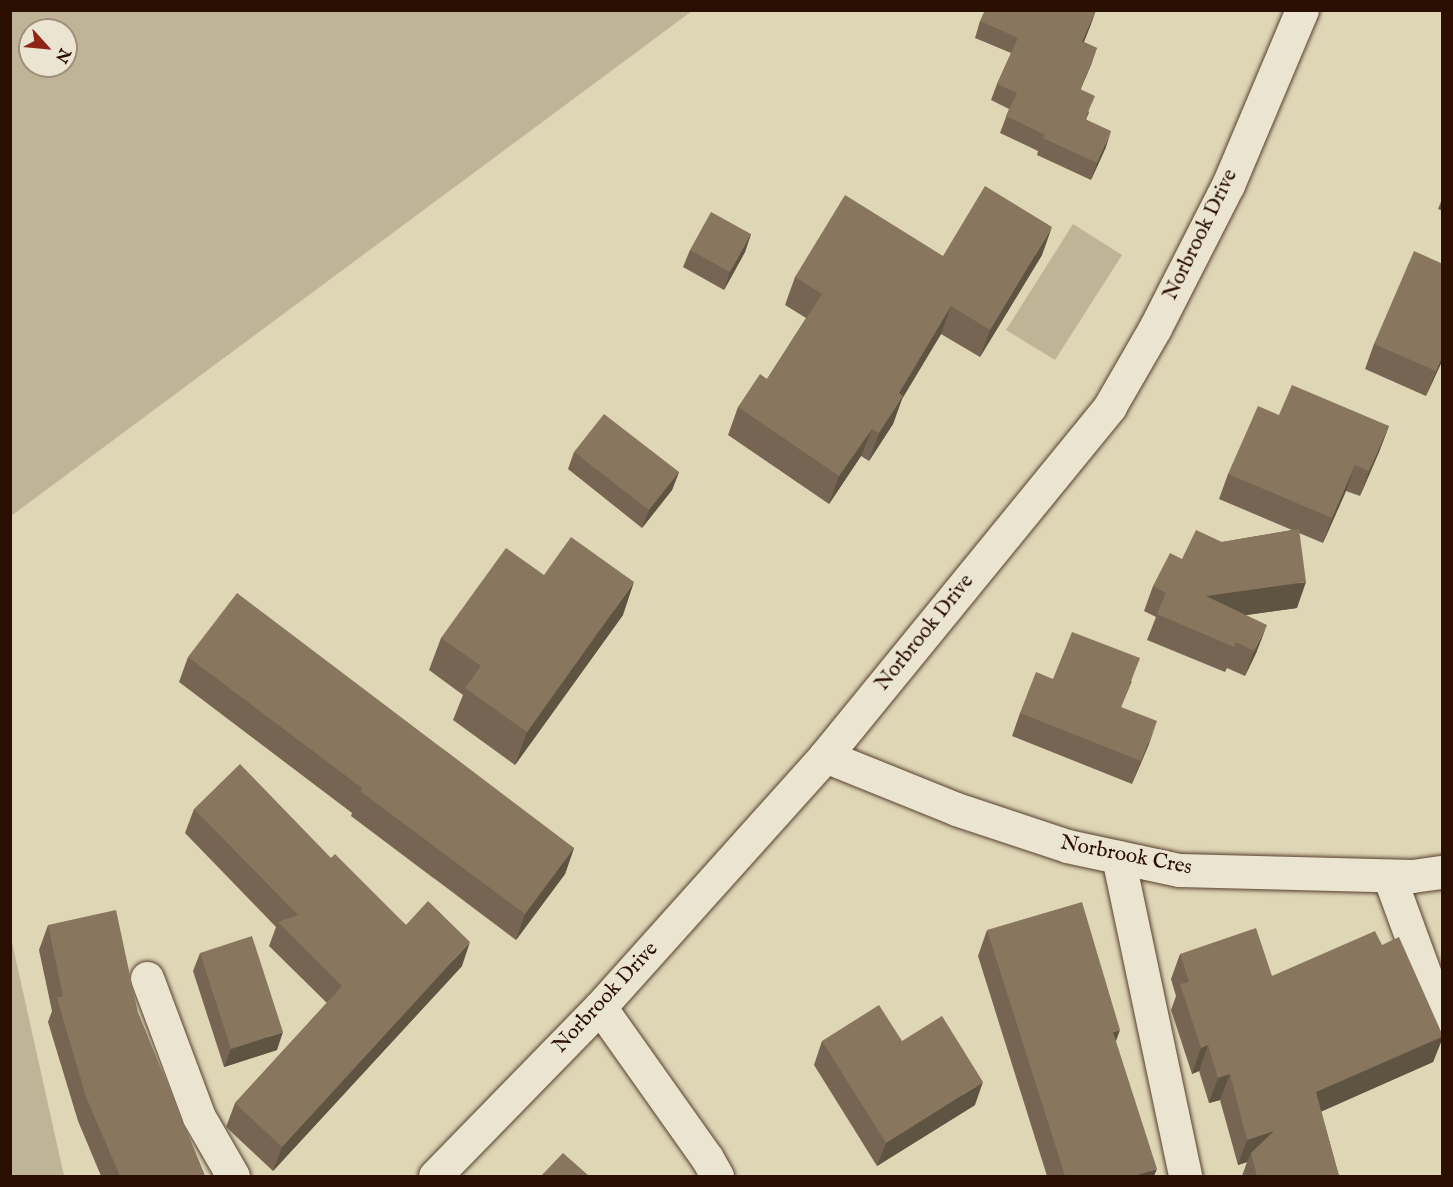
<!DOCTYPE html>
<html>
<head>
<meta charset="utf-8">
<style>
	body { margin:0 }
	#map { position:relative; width:1453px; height:1187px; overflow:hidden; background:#dfd6b6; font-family:"IM FELL English",serif }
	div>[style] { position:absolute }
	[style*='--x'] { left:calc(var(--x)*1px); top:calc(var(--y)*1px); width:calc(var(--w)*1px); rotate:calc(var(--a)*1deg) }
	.green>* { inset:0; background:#c0b497 }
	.roads { filter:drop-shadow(0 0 2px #57402e) drop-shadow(0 0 2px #57402e) }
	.street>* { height:33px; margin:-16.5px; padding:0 16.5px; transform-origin:16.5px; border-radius:16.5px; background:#eae4d0 }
	.wall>* { inset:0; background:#756552 }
	.shaded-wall>* { inset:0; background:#5f5342 }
	.building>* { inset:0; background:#88765f }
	span { translate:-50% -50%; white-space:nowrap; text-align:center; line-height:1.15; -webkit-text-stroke:6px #eae4d0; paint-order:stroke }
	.street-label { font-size:21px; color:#2a0e00 }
	.frame { position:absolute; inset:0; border:12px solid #2a0e00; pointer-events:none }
	.north { position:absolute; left:18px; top:18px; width:60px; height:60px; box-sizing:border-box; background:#eae4d0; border:2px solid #9d8e7d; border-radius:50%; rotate:117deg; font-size:16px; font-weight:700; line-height:24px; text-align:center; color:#2a0e00 }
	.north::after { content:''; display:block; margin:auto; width:21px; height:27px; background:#8f2418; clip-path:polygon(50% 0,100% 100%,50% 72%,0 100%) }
</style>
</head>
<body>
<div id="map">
	<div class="green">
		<i style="clip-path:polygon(evenodd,11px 10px,692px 10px,692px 11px,11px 516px,11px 10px,30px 30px,66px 30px,66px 66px,30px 66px,30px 30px)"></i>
		<i style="clip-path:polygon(1073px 224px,1122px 255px,1055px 360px,1006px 330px)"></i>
		<i style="clip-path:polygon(11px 938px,64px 1176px,11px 1176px)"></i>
	</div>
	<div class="roads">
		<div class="street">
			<i style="--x:825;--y:756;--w:141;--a:22"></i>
			<i style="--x:956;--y:809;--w:117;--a:18.4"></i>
			<i style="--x:1067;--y:846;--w:115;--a:12.1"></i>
			<i style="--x:1179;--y:870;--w:233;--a:1.5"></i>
			<i style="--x:1412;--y:876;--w:30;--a:-8"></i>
			<i style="--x:1118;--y:857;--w:326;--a:78.1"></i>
			<i style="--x:1389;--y:876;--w:154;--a:69.9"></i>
			<i style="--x:147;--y:978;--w:148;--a:69.5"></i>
			<i style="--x:199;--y:1117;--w:68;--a:60"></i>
			<i style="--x:600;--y:1007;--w:185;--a:54.7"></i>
			<i style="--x:707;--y:1158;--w:21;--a:61"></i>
			<i style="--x:435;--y:1176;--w:236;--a:-45.7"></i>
			<i style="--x:600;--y:1007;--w:337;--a:-48.1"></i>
			<i style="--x:825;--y:756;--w:451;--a:-50.8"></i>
			<i style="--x:1110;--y:406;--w:90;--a:-60"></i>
			<i style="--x:1155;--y:328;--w:161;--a:-63"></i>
			<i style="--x:1228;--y:185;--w:190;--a:-67.1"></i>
		</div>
	</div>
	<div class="wall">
		<i style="clip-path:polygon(1096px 10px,1084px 42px,1097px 48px,1080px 89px,1089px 113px,1086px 119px,1106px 147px,1091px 180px,1037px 155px,1038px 151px,1000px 133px,1009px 109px,991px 100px,997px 84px,1011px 53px,975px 38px,980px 21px)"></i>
		<i style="clip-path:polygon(1443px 197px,1443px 211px,1438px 209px)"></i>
		<i style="clip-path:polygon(751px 234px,745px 252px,724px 290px,683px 267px,690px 250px)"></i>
		<i style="clip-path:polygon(1042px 255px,980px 357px,941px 334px,902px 399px,893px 424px,869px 461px,861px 456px,829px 504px,728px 435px,738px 407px,767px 379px,806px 318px,785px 305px,795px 277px,943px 256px)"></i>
		<i style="clip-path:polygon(1443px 264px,1443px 359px,1426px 396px,1365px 369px,1374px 344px)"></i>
		<i style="clip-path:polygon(1279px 415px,1389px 426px,1379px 452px,1360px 496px,1346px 491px,1323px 543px,1299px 533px,1297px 608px,1245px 615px,1257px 651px,1245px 676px,1227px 668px,1225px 672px,1147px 640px,1156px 617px,1144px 611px,1153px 586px,1222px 542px,1292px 530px,1219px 499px,1228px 474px)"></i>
		<i style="clip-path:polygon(574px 452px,679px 472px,672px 490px,642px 528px,568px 469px)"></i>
		<i style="clip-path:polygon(544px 575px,623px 615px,515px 765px,453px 720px,463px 695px,429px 670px,441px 638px)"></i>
		<i style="clip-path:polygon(188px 657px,574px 848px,565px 874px,516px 940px,351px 816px,352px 813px,179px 682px)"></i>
		<i style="clip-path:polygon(1053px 679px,1132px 681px,1121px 707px,1149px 744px,1132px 784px,1012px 736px,1020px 713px)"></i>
		<i style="clip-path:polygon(194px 809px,331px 858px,406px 925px,462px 966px,273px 1171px,226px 1127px,235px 1103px,327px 1003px,269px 946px,276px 927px,185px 833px)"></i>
		<i style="clip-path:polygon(48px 925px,138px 1013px,205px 1176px,101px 1176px,78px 1121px,48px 1022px,52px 1011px,39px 950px)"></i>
		<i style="clip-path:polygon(987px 930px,1154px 1176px,1047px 1176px,978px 956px)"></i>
		<i style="clip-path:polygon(1382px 945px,1443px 1037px,1433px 1062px,1321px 1111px,1339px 1176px,1242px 1176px,1247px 1162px,1238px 1165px,1220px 1100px,1209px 1103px,1199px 1071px,1192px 1074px,1171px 1010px,1176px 996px,1171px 979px,1180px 954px,1272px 976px)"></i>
		<i style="clip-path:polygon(200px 953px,277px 1050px,224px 1067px,193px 971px)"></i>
		<i style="clip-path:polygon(822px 1041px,902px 1041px,975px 1105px,877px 1166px,814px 1065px)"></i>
	</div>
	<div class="shaded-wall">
		<i style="clip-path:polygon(1096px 10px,1090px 27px,1077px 58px,1082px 42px)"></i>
		<i style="clip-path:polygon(1097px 48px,1091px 65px,1074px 105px,1080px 89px)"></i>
		<i style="clip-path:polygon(1111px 131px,1106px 147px,1091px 180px,1097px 163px)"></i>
		<i style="clip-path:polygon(1052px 227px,1042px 255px,980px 357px,990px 330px)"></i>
		<i style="clip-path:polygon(751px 234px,745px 252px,724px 290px,730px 272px)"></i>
		<i style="clip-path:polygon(951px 306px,941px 334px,902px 399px,893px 424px,869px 461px,879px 433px,899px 393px)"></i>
		<i style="clip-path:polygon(1443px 355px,1443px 359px,1426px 396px,1436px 371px)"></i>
		<i style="clip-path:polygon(1389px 426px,1379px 452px,1360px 496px,1369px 471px)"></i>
		<i style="clip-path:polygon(872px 429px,861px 456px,829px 504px,839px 476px)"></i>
		<i style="clip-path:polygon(1355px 465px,1346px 491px,1323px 543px,1332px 518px)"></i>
		<i style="clip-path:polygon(679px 472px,672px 490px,642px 528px,649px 510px)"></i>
		<i style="clip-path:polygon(634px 582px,623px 615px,515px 765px,527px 732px)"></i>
		<i style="clip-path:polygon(1306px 582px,1297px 608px,1197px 622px,1206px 596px)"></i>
		<i style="clip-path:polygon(1267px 625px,1257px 651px,1245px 676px,1254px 651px)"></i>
		<i style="clip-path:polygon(1157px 721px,1149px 744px,1132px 784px,1141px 761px)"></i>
		<i style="clip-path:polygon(574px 848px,565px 874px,516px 940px,525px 914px)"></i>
		<i style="clip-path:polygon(470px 942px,462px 966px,273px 1171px,282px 1147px)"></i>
		<i style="clip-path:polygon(1120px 1030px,1111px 1055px,1113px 1032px)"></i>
		<i style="clip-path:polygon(283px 1032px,277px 1050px,224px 1067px,231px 1049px)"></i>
		<i style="clip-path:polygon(1443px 1037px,1433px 1062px,1307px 1118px,1316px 1092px)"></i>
		<i style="clip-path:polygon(1208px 1045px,1199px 1071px,1192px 1074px,1201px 1048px)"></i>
		<i style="clip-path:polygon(1230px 1074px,1220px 1100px,1209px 1103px,1218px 1078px)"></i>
		<i style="clip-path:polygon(983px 1082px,975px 1105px,877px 1166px,886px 1143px)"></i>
		<i style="clip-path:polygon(1274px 1131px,1251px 1153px,1247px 1162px,1238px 1165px,1247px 1140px)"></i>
		<i style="clip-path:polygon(1157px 1169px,1154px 1176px,1134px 1176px)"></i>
	</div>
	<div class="building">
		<i style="clip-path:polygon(985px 10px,1096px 10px,1082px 42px,1097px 48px,1080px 89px,1095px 96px,1085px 119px,1111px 131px,1097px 163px,1043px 138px,1045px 135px,1006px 116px,1017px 93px,997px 84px,1018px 38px,980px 21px)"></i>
		<i style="clip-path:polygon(985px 186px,1052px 227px,990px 330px,951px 306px,899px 393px,903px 396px,879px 433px,872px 429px,839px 476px,738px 407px,760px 374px,767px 379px,822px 294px,795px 277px,845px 195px,943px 256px)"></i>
		<i style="clip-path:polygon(711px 212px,751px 234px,730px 272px,690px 250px)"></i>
		<i style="clip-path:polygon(1414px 251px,1443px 264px,1443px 355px,1436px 371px,1374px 344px)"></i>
		<i style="clip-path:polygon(1292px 385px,1389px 426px,1369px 471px,1355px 465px,1332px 518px,1228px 474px,1258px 406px,1279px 415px)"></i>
		<i style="clip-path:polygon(604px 414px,679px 472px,649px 510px,574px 452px)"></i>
		<i style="clip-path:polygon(1299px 529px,1306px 582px,1206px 596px,1267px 625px,1254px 651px,1236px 642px,1234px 647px,1157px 614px,1166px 593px,1153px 586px,1170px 553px,1182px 559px,1196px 530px,1222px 542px)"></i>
		<i style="clip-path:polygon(571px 537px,634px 582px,527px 732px,465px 688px,481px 666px,441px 638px,506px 548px,544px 575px)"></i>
		<i style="clip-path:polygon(237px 593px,574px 848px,525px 914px,360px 791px,362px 788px,188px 657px)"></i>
		<i style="clip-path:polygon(1072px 632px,1140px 658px,1121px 707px,1157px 721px,1141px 761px,1020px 713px,1036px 672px,1053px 679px)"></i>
		<i style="clip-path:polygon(240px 764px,331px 858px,335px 854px,406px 925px,428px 901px,470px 942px,282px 1147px,235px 1103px,342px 986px,278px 922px,298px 915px,194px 809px)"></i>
		<i style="clip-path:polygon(1082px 902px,1120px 1030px,1113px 1032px,1157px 1169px,1134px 1176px,1065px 1176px,987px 930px)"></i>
		<i style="clip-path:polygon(116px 910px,138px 1013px,205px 1176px,120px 1176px,86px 1097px,57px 998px,63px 996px,48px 925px)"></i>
		<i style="clip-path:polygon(1256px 928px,1272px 976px,1375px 931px,1382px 945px,1399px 937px,1443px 1036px,1316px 1092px,1339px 1176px,1257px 1176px,1251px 1153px,1274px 1131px,1247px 1140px,1230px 1074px,1218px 1078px,1208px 1045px,1201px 1048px,1180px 984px,1189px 982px,1180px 954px)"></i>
		<i style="clip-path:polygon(252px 936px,283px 1032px,231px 1049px,200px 953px)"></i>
		<i style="clip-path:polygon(879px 1005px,902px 1041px,942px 1016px,983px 1082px,886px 1143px,822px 1041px)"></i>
		<i style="clip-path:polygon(563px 1153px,589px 1176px,541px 1176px)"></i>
	</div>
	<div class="street-label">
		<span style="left:1201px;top:235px;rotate:-64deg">Norbrook Drive</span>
		<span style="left:925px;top:633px;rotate:-51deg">Norbrook Drive</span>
		<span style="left:1126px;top:856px;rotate:11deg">Norbrook Cres</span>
		<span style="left:606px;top:998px;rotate:-47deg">Norbrook Drive</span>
	</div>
	<div class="frame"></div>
	<div class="north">N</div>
</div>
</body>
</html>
